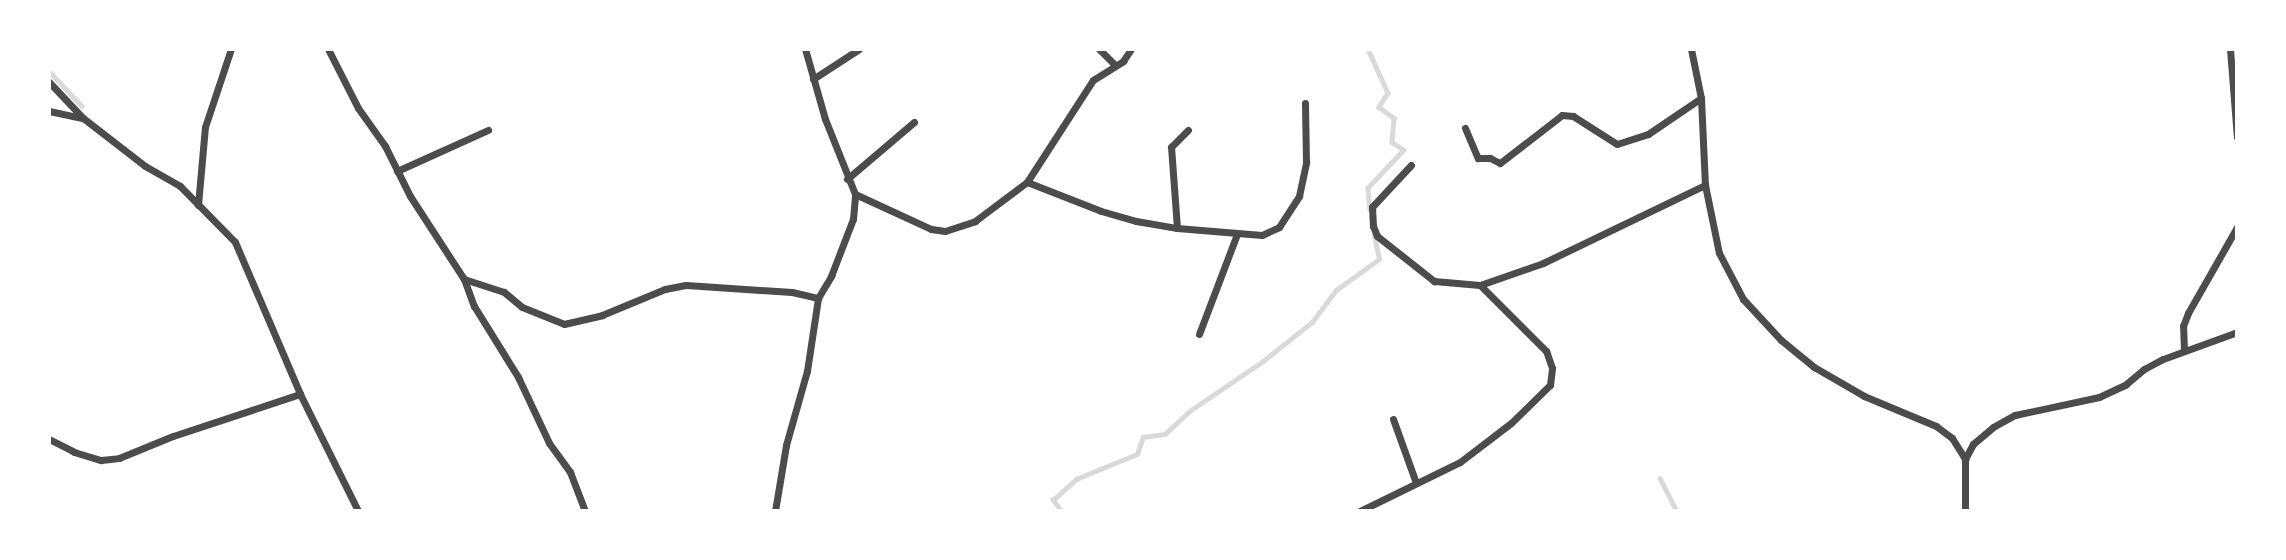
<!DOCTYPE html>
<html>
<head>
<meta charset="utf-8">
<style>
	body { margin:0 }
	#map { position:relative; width:2286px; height:560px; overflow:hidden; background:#fff; font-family:Commissioner,sans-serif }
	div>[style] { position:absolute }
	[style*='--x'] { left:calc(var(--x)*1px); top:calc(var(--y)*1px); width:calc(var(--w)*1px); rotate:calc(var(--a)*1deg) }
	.stream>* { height:4.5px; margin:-2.25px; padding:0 2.25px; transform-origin:2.25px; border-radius:2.25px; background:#d9d9d9 }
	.minor>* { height:7px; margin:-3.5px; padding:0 3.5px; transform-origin:3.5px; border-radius:3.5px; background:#4c4c4c }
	span { translate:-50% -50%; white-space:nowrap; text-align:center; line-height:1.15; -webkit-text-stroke:5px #fff; paint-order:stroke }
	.frame { position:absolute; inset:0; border:51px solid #fff; pointer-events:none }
</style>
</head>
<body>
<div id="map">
	<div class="stream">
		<i style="--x:1368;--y:49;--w:48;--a:65.6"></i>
		<i style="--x:1388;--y:93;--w:17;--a:123"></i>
		<i style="--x:1379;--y:107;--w:19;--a:36"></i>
		<i style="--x:1394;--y:118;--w:24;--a:95"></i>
		<i style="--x:1392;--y:142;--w:14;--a:34"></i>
		<i style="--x:1404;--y:150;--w:52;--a:133.5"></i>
		<i style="--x:1368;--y:188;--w:21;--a:85"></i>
		<i style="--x:49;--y:71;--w:48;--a:46.7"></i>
		<i style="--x:1660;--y:478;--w:37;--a:63"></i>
		<i style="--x:1061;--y:511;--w:14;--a:-126"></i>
		<i style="--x:1053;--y:500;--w:31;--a:-42"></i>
		<i style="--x:1076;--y:479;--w:66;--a:-22.3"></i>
		<i style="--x:1137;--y:454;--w:18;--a:-71"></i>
		<i style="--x:1143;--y:437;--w:22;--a:-8"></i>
		<i style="--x:1165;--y:434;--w:35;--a:-43"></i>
		<i style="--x:1191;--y:410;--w:87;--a:-34.2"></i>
		<i style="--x:1263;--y:361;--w:63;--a:-38.5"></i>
		<i style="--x:1312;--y:322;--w:40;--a:-53"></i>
		<i style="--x:1336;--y:290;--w:53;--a:-35.8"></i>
		<i style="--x:1379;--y:259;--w:25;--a:-102"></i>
	</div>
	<div class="minor">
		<i style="--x:328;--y:49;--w:66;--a:63"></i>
		<i style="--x:358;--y:108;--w:47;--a:54.6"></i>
		<i style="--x:385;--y:146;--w:56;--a:63.4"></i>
		<i style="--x:410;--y:196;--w:99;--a:57"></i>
		<i style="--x:464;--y:279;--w:29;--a:70"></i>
		<i style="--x:474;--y:306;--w:84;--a:58.2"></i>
		<i style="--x:518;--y:377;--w:73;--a:64.8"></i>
		<i style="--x:549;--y:443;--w:36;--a:54"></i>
		<i style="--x:570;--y:472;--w:42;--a:69"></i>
		<i style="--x:1099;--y:49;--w:23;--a:45"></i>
		<i style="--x:1691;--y:49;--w:50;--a:78.5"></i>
		<i style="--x:1701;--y:98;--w:87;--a:87.4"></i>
		<i style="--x:1705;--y:185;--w:69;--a:78.4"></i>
		<i style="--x:1719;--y:253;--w:52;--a:62.4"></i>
		<i style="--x:1743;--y:299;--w:56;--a:47.2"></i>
		<i style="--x:1781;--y:340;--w:43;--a:39.3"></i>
		<i style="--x:1814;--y:367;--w:58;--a:30.1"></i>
		<i style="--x:1864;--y:396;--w:78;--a:22.6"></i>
		<i style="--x:1936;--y:426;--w:20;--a:37"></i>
		<i style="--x:1952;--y:438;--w:25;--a:58"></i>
		<i style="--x:2230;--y:49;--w:88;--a:85.5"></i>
		<i style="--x:813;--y:79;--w:55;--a:-33.1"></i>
		<i style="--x:49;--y:82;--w:50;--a:46.6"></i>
		<i style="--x:83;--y:118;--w:78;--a:37.7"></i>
		<i style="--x:145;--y:166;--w:40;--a:29.7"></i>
		<i style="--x:180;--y:186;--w:78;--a:45.5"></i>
		<i style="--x:235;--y:242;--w:165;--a:66.8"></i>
		<i style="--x:300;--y:394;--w:131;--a:63.6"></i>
		<i style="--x:49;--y:111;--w:34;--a:12"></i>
		<i style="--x:1465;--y:128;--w:33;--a:67"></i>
		<i style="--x:1478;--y:158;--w:12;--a:0"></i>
		<i style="--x:1490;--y:158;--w:11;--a:27"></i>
		<i style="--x:1500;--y:163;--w:78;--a:-37.7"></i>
		<i style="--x:1562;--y:115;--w:11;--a:5"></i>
		<i style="--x:1573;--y:116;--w:52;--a:32.5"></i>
		<i style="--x:1617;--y:144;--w:33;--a:-18"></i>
		<i style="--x:1648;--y:134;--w:64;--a:-34.2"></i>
		<i style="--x:1411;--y:165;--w:57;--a:132.9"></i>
		<i style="--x:1372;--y:207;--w:19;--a:87"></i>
		<i style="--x:1373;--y:226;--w:11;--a:68"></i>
		<i style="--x:1377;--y:236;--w:73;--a:38.3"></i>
		<i style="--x:1434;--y:281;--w:46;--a:5"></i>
		<i style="--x:1480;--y:285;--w:67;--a:-19.2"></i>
		<i style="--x:1543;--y:263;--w:180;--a:-25.7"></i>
		<i style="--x:397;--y:171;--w:100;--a:-24.3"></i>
		<i style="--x:847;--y:179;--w:88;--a:-40.4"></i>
		<i style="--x:1027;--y:182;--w:79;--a:21.4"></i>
		<i style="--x:1101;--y:211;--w:36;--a:16"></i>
		<i style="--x:1136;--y:221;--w:42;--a:9.7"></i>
		<i style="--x:1177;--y:228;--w:85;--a:4.7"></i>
		<i style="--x:1262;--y:235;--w:19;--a:-25"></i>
		<i style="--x:1279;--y:227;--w:37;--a:-57"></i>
		<i style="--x:1299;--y:196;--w:35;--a:-78"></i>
		<i style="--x:1306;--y:162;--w:59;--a:-91"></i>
		<i style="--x:855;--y:194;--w:84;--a:24.7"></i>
		<i style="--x:931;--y:229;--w:14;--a:8"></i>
		<i style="--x:945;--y:231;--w:32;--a:-18"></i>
		<i style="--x:975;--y:221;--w:65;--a:-36.9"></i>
		<i style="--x:1027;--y:182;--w:121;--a:-57.1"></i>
		<i style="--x:1093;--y:80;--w:36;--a:-32"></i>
		<i style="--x:1123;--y:61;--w:14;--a:-56"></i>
		<i style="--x:198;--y:205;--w:78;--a:-84.9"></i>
		<i style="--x:205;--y:127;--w:82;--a:-71.6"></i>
		<i style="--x:1177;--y:228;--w:81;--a:-94.2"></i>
		<i style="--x:1171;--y:147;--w:24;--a:-45"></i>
		<i style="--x:464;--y:279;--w:42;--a:18"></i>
		<i style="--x:504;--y:292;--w:23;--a:40"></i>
		<i style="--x:522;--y:307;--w:45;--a:22"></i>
		<i style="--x:564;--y:324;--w:39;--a:-13"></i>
		<i style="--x:602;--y:315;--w:68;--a:-22.4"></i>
		<i style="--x:665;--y:289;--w:21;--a:-11"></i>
		<i style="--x:686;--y:285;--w:106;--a:3.8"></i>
		<i style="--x:792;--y:292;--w:27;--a:13"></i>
		<i style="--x:1199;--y:334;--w:107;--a:-69.2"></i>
		<i style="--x:2184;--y:351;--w:25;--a:-92"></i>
		<i style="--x:2183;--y:326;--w:14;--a:-69"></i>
		<i style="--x:2188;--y:313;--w:99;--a:-60.3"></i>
		<i style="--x:1393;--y:419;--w:68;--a:70.2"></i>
		<i style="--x:49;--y:439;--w:28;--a:27"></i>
		<i style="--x:74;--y:452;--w:28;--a:17"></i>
		<i style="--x:101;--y:460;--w:18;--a:-6"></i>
		<i style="--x:119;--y:458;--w:58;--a:-22.2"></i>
		<i style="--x:173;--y:436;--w:134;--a:-18.3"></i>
		<i style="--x:775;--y:511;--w:67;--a:-80.5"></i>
		<i style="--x:786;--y:445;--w:77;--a:-74.2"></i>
		<i style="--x:807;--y:371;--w:74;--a:-81.4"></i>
		<i style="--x:818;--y:298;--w:26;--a:-59"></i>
		<i style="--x:831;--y:276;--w:61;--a:-68.9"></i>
		<i style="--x:853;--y:219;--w:25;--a:-85"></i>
		<i style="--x:855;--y:194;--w:81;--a:-111.8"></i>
		<i style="--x:825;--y:119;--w:73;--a:-105.9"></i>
		<i style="--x:1360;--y:511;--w:111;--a:-26.1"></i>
		<i style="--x:1460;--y:462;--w:64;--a:-37.4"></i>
		<i style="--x:1511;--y:423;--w:54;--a:-44.3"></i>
		<i style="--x:1550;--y:385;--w:17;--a:-83"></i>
		<i style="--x:1552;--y:368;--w:18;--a:-109"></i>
		<i style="--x:1546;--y:351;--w:93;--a:-135"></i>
		<i style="--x:1965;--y:511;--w:52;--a:-90"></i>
		<i style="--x:1965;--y:459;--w:17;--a:-62"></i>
		<i style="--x:1973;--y:444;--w:26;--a:-40"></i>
		<i style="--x:1993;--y:427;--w:25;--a:-29"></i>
		<i style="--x:2015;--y:415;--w:86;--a:-12.1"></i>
		<i style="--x:2099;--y:397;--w:29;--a:-25"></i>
		<i style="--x:2125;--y:385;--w:25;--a:-40"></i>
		<i style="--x:2144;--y:369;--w:21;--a:-28"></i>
		<i style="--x:2163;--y:359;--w:79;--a:-20"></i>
	</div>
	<div class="frame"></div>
</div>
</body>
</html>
